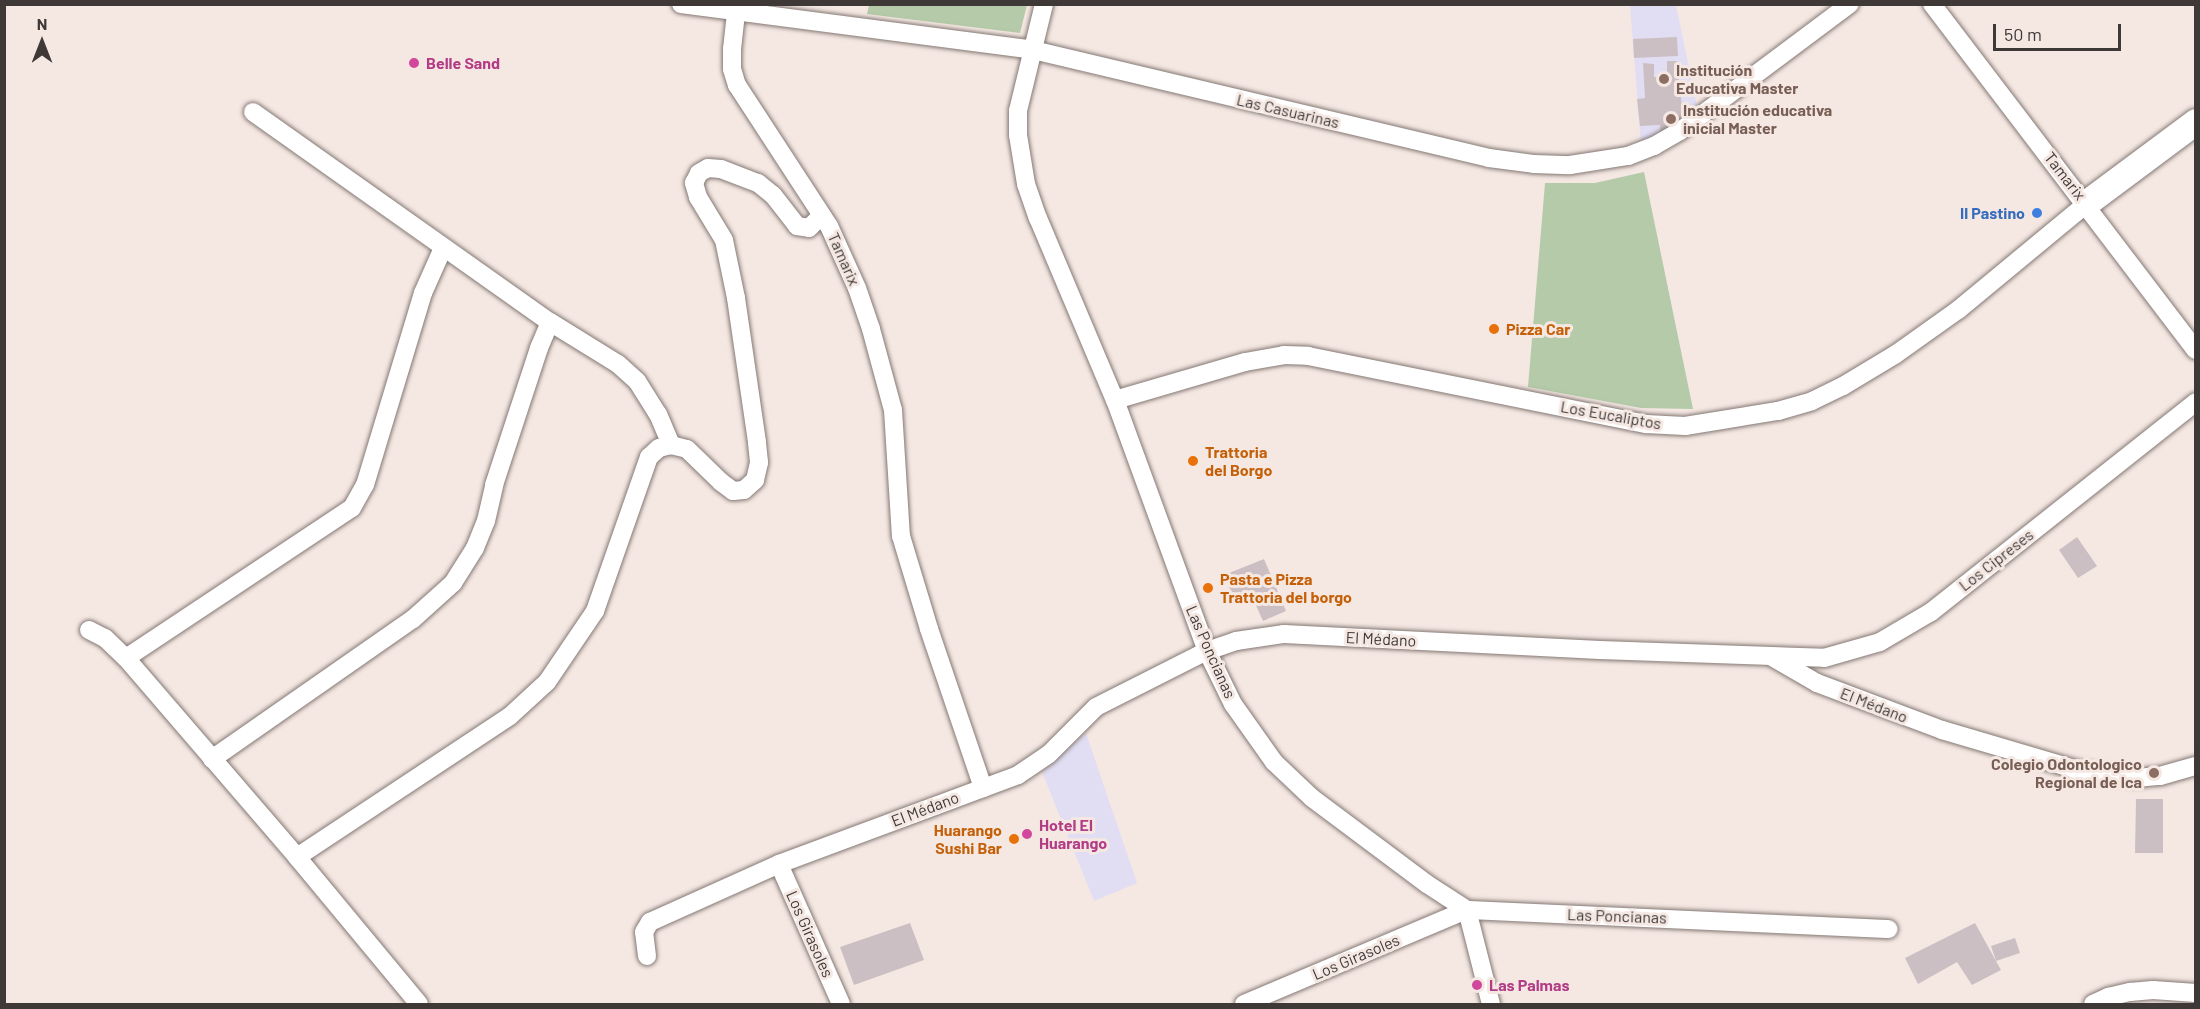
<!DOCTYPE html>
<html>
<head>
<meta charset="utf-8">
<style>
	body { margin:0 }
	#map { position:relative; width:2200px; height:1009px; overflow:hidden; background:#f5e8e3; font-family:Barlow,sans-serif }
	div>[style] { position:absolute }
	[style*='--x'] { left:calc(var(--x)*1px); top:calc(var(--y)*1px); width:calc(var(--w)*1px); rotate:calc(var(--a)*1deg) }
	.education>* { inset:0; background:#e1def4 }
	.green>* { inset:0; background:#b4caa8 }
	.building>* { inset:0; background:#cbbfc4 }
	.roads { filter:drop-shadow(0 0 2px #847874) drop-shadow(0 0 2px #847874) }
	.street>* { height:18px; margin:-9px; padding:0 9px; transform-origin:9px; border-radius:9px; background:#fff }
	.secondary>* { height:26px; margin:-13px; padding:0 13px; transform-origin:13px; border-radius:13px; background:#fff }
	.dots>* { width:16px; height:16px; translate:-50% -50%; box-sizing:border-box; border:3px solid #f5e8e3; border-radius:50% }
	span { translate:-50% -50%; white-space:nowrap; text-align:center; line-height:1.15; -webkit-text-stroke:6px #f5e8e3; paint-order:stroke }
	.hotel-label { font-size:16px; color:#b23c85; font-weight:700 }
	.left { translate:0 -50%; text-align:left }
	.education-label { font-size:16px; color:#785e54; font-weight:700 }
	.right { translate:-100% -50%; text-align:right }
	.street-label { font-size:16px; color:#3e3937 }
	.shop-label { font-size:16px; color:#366cbe; font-weight:700 }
	.food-label { font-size:16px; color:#c56008; font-weight:700 }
	.frame { position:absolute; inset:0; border:6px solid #3e3937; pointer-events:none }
	.north { position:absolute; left:12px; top:12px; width:60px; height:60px; -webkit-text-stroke:4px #f5e8e3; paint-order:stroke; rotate:0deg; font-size:16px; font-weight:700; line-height:24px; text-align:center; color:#3e3937 }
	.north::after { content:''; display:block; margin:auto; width:21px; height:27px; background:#3e3937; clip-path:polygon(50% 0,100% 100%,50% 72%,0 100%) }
	.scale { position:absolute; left:1993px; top:24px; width:128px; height:27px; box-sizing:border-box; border:3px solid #3e3937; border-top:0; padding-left:8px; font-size:18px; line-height:21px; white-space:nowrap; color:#3e3937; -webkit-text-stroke:4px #f5e8e3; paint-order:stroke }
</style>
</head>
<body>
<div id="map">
	<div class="education">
		<i style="clip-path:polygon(1630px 5px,1676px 5px,1699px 115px,1641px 145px)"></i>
		<i style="clip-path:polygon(1086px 733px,1137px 883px,1094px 901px,1042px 772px)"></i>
	</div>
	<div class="green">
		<i style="clip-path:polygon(869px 5px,869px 4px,1027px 5px,1020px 33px,867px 14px)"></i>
		<i style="clip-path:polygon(1644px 172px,1693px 409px,1641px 408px,1528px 387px,1545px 183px,1595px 183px)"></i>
	</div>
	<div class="building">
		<i style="clip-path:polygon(1677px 37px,1678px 56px,1634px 58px,1633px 39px)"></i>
		<i style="clip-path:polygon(1667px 61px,1677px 61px,1684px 126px,1660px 134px,1660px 125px,1640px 126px,1637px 99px,1645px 98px,1643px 63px,1654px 64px,1654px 77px,1667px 77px)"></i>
		<i style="clip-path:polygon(2077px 537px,2097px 566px,2078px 578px,2059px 550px)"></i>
		<i style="clip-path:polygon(1264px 559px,1286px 611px,1263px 621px,1250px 592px,1234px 599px,1224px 575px)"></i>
		<i style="clip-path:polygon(2136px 799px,2163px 799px,2163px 853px,2135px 853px)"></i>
		<i style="clip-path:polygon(910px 923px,924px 960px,854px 985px,840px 947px)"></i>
		<i style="clip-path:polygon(1975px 923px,2001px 970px,1972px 985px,1957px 962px,1918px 984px,1905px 958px)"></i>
		<i style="clip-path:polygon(2015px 938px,2020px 953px,1996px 961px,1991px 946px)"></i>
	</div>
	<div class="roads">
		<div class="street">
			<i style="--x:681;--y:4;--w:355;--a:7.4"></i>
			<i style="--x:1033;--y:50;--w:469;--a:13.3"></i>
			<i style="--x:1489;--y:158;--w:45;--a:7.6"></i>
			<i style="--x:1534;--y:164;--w:36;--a:2"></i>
			<i style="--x:1570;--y:165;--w:59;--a:-8.8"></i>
			<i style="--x:1628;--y:156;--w:28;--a:-21"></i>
			<i style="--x:1654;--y:146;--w:30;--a:-30"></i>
			<i style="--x:1680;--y:131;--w:212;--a:-36.8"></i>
			<i style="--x:737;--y:4;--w:45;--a:96.3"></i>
			<i style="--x:732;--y:49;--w:20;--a:90"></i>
			<i style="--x:732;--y:69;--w:17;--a:73"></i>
			<i style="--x:737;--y:85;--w:168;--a:56.9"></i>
			<i style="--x:829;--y:226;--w:68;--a:65.7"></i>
			<i style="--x:857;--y:288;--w:43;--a:71.1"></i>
			<i style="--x:871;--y:329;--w:84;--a:74.8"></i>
			<i style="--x:893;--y:410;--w:126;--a:86.4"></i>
			<i style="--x:901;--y:536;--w:97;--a:73.2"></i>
			<i style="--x:929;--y:629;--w:168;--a:71.2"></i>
			<i style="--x:1044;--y:4;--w:110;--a:103.7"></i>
			<i style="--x:1018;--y:111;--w:24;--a:90"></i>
			<i style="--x:1018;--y:135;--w:50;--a:80.7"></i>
			<i style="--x:1026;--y:184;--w:36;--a:71"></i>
			<i style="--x:1038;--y:218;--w:198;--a:67.1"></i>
			<i style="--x:1115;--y:400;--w:267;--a:69.9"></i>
			<i style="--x:1207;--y:651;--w:59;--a:63.9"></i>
			<i style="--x:1233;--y:704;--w:71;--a:54.7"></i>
			<i style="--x:1274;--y:762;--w:52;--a:43.5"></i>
			<i style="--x:1312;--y:798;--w:144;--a:36.8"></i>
			<i style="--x:1427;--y:884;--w:48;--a:33"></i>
			<i style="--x:1467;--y:910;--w:422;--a:2.6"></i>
			<i style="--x:1932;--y:4;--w:435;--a:52.7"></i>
			<i style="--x:253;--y:112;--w:364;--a:35.3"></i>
			<i style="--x:550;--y:322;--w:80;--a:31.7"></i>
			<i style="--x:618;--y:364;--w:25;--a:42"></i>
			<i style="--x:637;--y:381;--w:39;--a:58"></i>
			<i style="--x:658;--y:414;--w:34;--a:67"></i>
			<i style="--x:671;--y:445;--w:16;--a:14"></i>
			<i style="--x:687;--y:449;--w:47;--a:44.1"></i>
			<i style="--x:721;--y:482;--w:15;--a:37"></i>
			<i style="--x:733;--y:491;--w:11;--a:-5"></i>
			<i style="--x:744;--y:490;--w:15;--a:-42"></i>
			<i style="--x:755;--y:480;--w:18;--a:-77"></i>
			<i style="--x:759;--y:462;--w:20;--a:-96"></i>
			<i style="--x:757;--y:442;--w:146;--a:-98.3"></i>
			<i style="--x:736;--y:298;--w:59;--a:-101.7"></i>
			<i style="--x:724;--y:240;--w:50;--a:-121.2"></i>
			<i style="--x:698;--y:197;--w:15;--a:-106"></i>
			<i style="--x:694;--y:183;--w:11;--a:-63"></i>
			<i style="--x:699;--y:173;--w:10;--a:-29"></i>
			<i style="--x:708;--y:168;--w:13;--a:4"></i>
			<i style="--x:721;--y:169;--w:40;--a:21"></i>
			<i style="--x:758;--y:183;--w:19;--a:39"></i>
			<i style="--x:773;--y:195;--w:39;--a:52"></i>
			<i style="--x:797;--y:226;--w:12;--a:9"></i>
			<i style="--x:809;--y:228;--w:18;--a:-45"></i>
			<i style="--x:1115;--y:400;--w:135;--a:-16.3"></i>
			<i style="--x:1245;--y:362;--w:40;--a:-10"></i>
			<i style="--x:1284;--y:355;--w:24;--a:2"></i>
			<i style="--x:1308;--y:356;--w:345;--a:11.4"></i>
			<i style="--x:1646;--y:424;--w:39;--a:3"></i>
			<i style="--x:1685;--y:426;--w:94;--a:-9.2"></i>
			<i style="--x:1778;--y:411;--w:35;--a:-16"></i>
			<i style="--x:1812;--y:401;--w:34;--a:-26"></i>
			<i style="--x:1843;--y:386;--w:62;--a:-31.1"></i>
			<i style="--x:1896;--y:354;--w:76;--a:-35.4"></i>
			<i style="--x:1958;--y:310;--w:166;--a:-39.6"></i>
			<i style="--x:89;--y:630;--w:18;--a:27"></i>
			<i style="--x:105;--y:638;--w:29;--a:44"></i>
			<i style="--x:126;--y:658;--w:262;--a:49.3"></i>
			<i style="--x:297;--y:857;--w:191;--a:50.3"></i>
			<i style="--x:1772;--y:657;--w:52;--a:30"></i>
			<i style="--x:1817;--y:683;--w:134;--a:20.6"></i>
			<i style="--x:1942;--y:730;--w:142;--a:16.4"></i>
			<i style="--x:2078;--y:770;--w:59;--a:7.9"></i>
			<i style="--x:2136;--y:778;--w:24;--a:-5"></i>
			<i style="--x:2160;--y:776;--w:37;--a:-16"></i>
			<i style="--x:126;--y:658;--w:271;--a:-33.6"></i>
			<i style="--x:352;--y:508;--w:26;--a:-61"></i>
			<i style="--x:365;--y:485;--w:201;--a:-73.2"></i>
			<i style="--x:423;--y:293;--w:49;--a:-66"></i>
			<i style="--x:212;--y:759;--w:245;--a:-34.9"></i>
			<i style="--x:413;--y:619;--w:54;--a:-42"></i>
			<i style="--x:453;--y:583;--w:41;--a:-57.8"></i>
			<i style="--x:475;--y:548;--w:29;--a:-68"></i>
			<i style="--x:486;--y:521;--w:37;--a:-77"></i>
			<i style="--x:494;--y:485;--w:144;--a:-71.8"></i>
			<i style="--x:539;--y:348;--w:28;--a:-67"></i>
			<i style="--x:297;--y:857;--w:255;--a:-33.5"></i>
			<i style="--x:510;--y:716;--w:50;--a:-42.6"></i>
			<i style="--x:547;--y:682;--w:86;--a:-55.9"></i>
			<i style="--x:595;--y:611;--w:163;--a:-70.7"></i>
			<i style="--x:649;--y:457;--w:13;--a:-42"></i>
			<i style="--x:659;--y:448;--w:12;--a:-14"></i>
			<i style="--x:779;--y:864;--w:153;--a:66.1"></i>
			<i style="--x:647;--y:956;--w:24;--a:-97"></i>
			<i style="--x:644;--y:932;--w:12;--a:-59"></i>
			<i style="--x:650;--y:922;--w:141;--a:-24.2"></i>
			<i style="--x:779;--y:864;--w:255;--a:-20.4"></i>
			<i style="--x:1018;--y:775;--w:37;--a:-34"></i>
			<i style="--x:1049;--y:754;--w:66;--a:-45"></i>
			<i style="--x:1096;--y:707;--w:124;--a:-26.8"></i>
			<i style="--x:1207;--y:651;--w:31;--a:-19"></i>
			<i style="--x:1236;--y:641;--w:49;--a:-8.3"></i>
			<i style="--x:1284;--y:634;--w:316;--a:2.9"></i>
			<i style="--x:1600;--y:650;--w:224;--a:2"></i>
			<i style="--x:1824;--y:658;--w:58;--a:-15.9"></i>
			<i style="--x:1880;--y:642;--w:59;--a:-30.5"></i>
			<i style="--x:1931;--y:612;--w:338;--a:-38.4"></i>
			<i style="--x:1244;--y:1004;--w:242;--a:-22.9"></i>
			<i style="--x:1467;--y:910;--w:97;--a:75.7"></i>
			<i style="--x:2093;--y:1004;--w:17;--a:-25"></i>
			<i style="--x:2108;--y:997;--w:23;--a:-13"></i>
			<i style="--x:2130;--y:992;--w:23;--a:-5"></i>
			<i style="--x:2153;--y:990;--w:43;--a:4"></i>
		</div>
		<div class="secondary">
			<i style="--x:2086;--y:204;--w:137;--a:-36.7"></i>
		</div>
	</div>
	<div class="dots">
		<i style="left:414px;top:63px;background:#d1479c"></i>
		<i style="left:1664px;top:79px;background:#8d6e63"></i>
		<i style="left:1671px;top:119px;background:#8d6e63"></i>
		<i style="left:2037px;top:213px;background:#3f7fe0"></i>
		<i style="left:1494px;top:329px;background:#e8710a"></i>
		<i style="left:1193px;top:461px;background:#e8710a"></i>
		<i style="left:1208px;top:588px;background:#e8710a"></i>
		<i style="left:2154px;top:773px;background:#8d6e63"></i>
		<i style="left:1027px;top:834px;background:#d1479c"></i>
		<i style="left:1014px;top:839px;background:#e8710a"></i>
		<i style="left:1477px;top:985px;background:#d1479c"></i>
	</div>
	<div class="hotel-label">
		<span class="left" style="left:426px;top:63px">Belle Sand</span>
		<span class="left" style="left:1039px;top:834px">Hotel El<br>Huarango</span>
		<span class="left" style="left:1489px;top:985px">Las Palmas</span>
	</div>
	<div class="education-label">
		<span class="left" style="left:1676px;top:79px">Institución<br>Educativa Master</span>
		<span class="left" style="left:1683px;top:119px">Institución educativa<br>inicial Master</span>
		<span class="right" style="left:2142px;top:773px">Colegio Odontologico<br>Regional de Ica</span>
	</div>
	<div class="street-label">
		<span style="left:1288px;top:111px;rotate:13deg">Las Casuarinas</span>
		<span style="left:2065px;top:176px;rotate:52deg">Tamarix</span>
		<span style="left:844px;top:259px;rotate:66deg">Tamarix</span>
		<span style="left:1611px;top:415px;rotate:10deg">Los Eucaliptos</span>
		<span style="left:1996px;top:560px;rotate:-38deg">Los Cipreses</span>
		<span style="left:1381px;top:639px;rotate:3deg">El Médano</span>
		<span style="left:1211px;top:652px;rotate:66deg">Las Poncianas</span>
		<span style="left:1874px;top:705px;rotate:21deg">El Médano</span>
		<span style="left:925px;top:809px;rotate:-21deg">El Médano</span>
		<span style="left:1617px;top:916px;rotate:2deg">Las Poncianas</span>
		<span style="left:810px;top:934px;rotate:66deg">Los Girasoles</span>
		<span style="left:1356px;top:957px;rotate:-23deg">Los Girasoles</span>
	</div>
	<div class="shop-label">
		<span class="right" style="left:2025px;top:213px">Il Pastino</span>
	</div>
	<div class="food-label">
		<span class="left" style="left:1506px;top:329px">Pizza Car</span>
		<span class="left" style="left:1205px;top:461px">Trattoria<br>del Borgo</span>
		<span class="left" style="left:1220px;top:588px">Pasta e Pizza<br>Trattoria del borgo</span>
		<span class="right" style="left:1002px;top:839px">Huarango<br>Sushi Bar</span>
	</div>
	<div class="frame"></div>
	<div class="north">N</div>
	<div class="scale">50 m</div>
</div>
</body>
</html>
